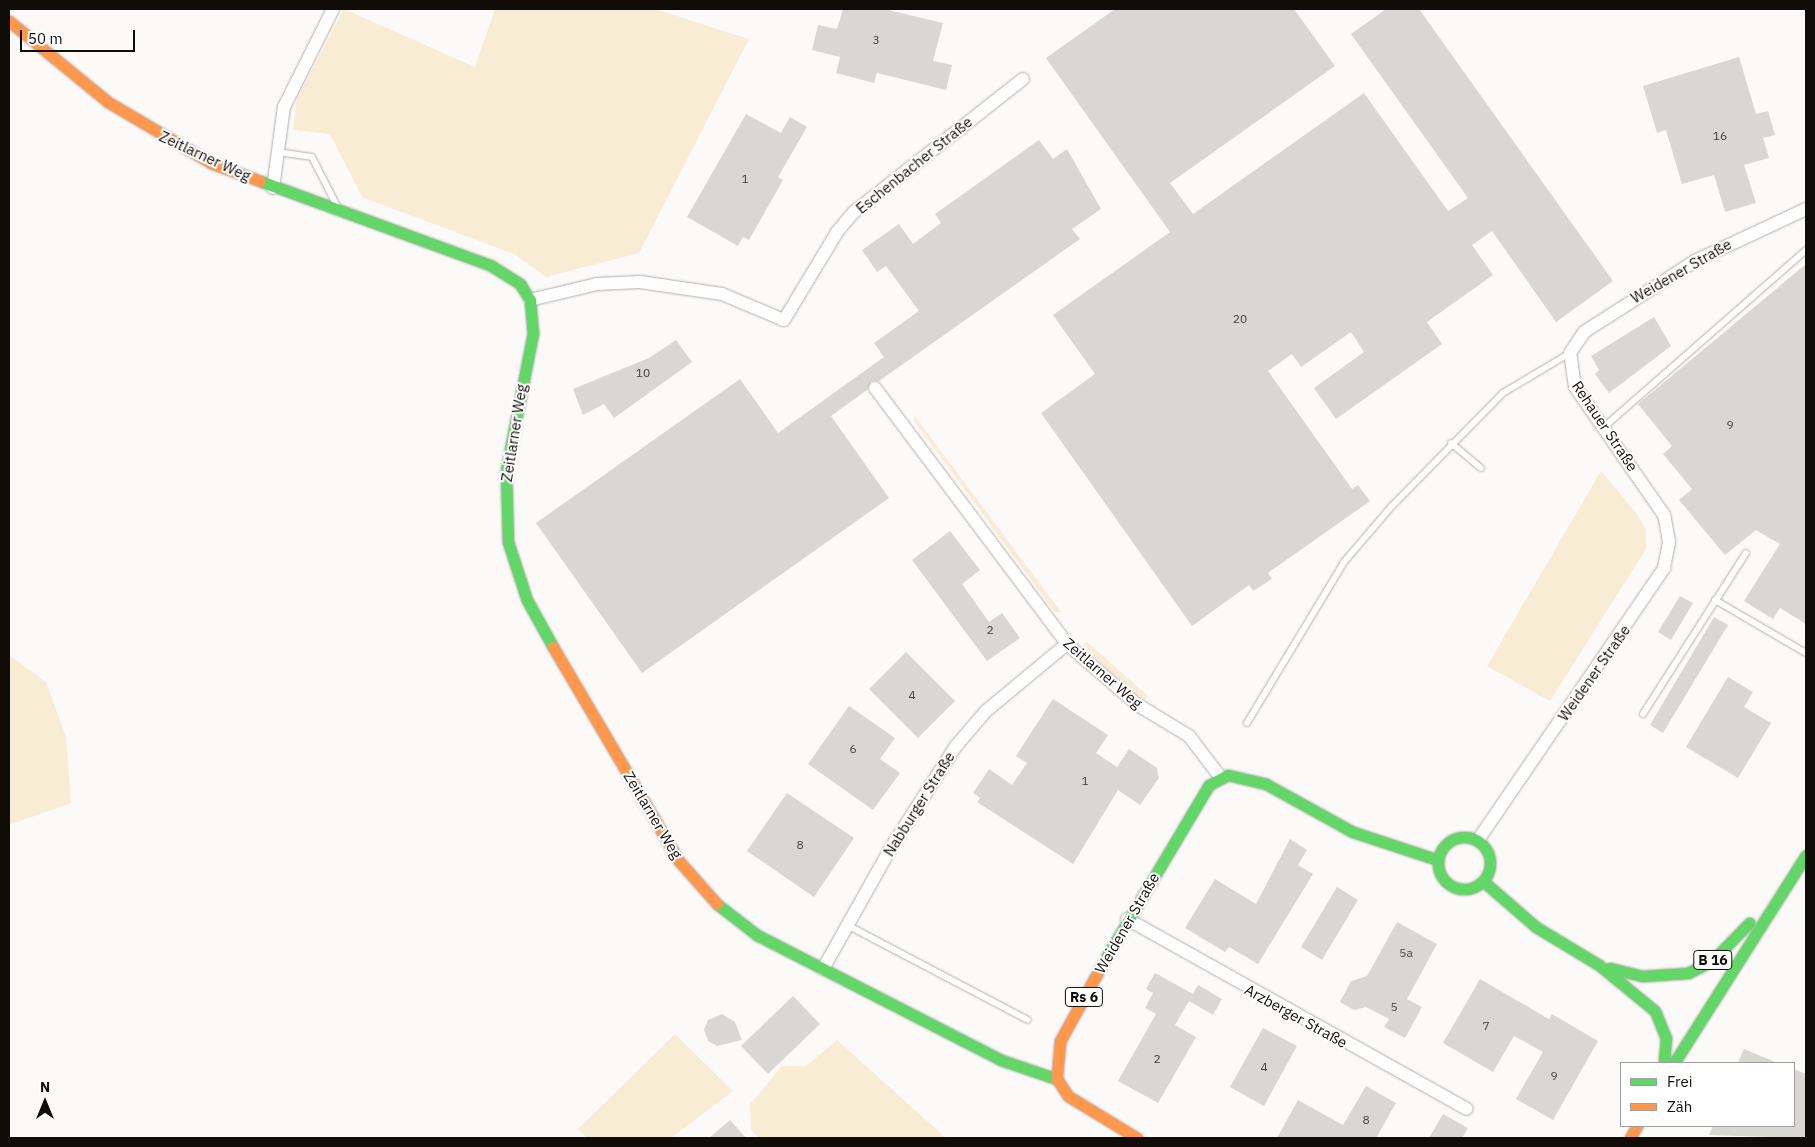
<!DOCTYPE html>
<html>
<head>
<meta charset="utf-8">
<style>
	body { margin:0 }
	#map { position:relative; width:1815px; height:1147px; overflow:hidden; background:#fcfaf8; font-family:"IBM Plex Sans",sans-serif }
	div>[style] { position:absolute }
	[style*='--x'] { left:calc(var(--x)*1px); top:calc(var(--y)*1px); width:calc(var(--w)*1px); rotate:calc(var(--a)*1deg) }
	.green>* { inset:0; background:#f8ecd5 }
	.building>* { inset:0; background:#d9d7d4 }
	.roads { filter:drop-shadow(0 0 1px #b2b0ad) drop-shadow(0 0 1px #b2b0ad) }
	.lane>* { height:6px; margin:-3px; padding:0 3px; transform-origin:3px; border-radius:3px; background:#fffefe }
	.street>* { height:12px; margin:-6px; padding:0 6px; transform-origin:6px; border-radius:6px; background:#fffefe }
	.fast>* { height:11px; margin:-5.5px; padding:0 5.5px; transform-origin:5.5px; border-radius:5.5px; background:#63d668 }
	.fast>.ring { margin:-5.5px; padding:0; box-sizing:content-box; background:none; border:11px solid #63d668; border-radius:50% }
	.slow>* { height:11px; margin:-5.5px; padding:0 5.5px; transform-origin:5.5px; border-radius:5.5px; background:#ff974d }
	span { translate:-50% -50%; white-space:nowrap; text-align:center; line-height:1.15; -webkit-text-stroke:4px #fff; paint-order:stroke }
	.number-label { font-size:12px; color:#42403c }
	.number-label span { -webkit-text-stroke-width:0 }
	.shield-label span { padding:1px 4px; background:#fff; border:1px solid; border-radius:4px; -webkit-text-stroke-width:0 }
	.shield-label { font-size:14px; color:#100d09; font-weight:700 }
	.street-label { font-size:15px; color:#100d09 }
	.frame { position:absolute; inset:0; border:10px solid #100d09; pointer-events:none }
	.legend { position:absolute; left:1620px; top:1062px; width:175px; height:65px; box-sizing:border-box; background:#fff; border:1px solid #9f9e9d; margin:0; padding:6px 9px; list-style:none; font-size:15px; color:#100d09 }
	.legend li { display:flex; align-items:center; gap:10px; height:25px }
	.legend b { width:25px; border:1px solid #9f9e9d }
	.north { position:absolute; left:20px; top:1077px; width:50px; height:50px; -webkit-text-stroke:4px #fff; paint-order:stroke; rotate:0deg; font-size:14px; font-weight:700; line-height:20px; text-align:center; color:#100d09 }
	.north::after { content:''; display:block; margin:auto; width:18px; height:22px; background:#100d09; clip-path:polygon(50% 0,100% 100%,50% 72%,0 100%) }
	.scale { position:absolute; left:20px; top:30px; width:115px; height:22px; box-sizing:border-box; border:2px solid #100d09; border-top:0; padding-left:6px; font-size:15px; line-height:18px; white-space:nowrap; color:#100d09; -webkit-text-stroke:4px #fff; paint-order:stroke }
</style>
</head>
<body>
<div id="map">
	<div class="green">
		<i style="clip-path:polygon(344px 9px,475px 67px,495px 9px,655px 9px,749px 39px,639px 253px,546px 277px,514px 254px,362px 197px,330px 134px,293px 130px,297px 99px)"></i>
		<i style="clip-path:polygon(914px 415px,1061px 612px,1055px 612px,914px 421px)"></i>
		<i style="clip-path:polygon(1601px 471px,1637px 514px,1646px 529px,1646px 549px,1550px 701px,1487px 666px)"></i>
		<i style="clip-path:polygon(1087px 642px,1148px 696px,1145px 700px,1104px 666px,1083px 644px)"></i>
		<i style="clip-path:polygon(9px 655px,46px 682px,66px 737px,71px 803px,9px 825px)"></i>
		<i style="clip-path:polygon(675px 1034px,733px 1091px,671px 1138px,587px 1138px,578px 1129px)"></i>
		<i style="clip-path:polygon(837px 1040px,946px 1138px,759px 1138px,751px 1130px,750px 1104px,782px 1066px,806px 1066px)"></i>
	</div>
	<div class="building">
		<i style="clip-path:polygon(843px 9px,884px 9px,943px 23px,933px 61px,952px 65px,946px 90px,877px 73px,874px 83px,836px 73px,840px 57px,812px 50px,818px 25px,837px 29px)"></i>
		<i style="clip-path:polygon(1115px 9px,1294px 9px,1335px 66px,1170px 183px,1193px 214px,1364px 93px,1448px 211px,1468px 198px,1351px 34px,1386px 9px,1419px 9px,1613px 281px,1556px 322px,1492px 231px,1472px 245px,1493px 275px,1427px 322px,1442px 344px,1336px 419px,1314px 388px,1364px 352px,1351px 332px,1301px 367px,1292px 354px,1268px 371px,1352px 489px,1358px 485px,1370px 501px,1268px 573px,1272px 579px,1253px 591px,1249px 585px,1192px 626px,1041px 413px,1095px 374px,1053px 315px,1170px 232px,1046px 58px)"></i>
		<i style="clip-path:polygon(1739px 57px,1756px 114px,1768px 111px,1775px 135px,1763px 138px,1769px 158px,1744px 165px,1756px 203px,1725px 212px,1714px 175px,1682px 184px,1666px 130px,1657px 133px,1643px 86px)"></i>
		<i style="clip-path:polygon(746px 114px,781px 133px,790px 117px,807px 127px,778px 177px,783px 180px,749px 240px,743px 237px,738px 246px,687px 217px)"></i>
		<i style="clip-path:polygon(1039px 140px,1053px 159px,1067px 149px,1101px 209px,1072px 229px,1080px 239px,879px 381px,871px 381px,867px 390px,831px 416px,889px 498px,642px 673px,536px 523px,740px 379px,778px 433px,884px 357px,874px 343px,919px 311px,886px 266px,877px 272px,862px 250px,899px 224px,913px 244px,941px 223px,935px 214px)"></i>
		<i style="clip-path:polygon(1806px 264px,1806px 624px,1780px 608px,1773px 619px,1744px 601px,1780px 544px,1756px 530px,1725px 555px,1679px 500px,1692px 489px,1663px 454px,1672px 446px,1638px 404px)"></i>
		<i style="clip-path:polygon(1654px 317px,1671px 346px,1609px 393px,1595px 374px,1599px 370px,1591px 356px)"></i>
		<i style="clip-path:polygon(676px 340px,692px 362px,614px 418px,604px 404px,583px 415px,573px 389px,649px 358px)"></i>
		<i style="clip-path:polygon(950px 531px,980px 570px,962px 584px,989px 622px,1002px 613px,1020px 638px,987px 661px,912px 560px)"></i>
		<i style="clip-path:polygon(1680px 596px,1693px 603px,1671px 640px,1658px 632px)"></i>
		<i style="clip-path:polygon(1714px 617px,1728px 625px,1663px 733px,1650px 725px)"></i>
		<i style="clip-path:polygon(906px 652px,955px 701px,918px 738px,869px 689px)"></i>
		<i style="clip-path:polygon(1728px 677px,1753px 692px,1744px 707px,1771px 723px,1738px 778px,1686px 747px)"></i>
		<i style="clip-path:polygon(1053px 699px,1108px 735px,1096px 753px,1117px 767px,1129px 749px,1157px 768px,1159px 778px,1140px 805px,1118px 790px,1073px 864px,977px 802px,980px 798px,973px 793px,989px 769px,1012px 785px,1027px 763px,1016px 756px)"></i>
		<i style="clip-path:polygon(849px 706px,895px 738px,880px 759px,900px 773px,873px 810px,808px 764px)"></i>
		<i style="clip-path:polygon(787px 793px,854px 838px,814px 897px,747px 851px)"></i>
		<i style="clip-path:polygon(1290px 839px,1307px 850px,1298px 865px,1313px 874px,1258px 964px,1229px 947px,1225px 952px,1185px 928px,1215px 879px,1256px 904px)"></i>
		<i style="clip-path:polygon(1337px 887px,1358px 900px,1322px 960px,1301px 947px)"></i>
		<i style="clip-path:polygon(1397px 922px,1437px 944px,1407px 999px,1422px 1007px,1405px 1038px,1384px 1027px,1389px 1019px,1366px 1007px,1354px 1010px,1340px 1002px,1351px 981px,1367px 976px)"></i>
		<i style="clip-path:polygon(1155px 973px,1193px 994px,1198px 985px,1222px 999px,1213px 1015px,1189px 1001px,1175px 1025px,1196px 1037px,1158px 1103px,1118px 1081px,1156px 1014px,1145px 1008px,1153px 993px,1146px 989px)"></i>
		<i style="clip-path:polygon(1480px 979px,1549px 1019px,1552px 1014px,1598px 1041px,1553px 1120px,1516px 1099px,1543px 1052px,1514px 1036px,1493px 1072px,1443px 1043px)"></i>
		<i style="clip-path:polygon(793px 996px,820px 1024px,768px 1074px,741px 1046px)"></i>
		<i style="clip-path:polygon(722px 1014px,735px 1022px,742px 1040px,717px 1046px,708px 1041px,704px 1030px,708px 1020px)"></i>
		<i style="clip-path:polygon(1263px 1028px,1297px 1046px,1264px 1106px,1230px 1087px)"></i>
		<i style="clip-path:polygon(1744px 1049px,1778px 1063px,1738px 1063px)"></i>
		<i style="clip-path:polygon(1794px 1069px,1806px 1074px,1806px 1138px,1709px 1135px,1713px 1126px,1794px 1126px)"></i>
		<i style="clip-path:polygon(1366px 1086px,1396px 1103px,1376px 1138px,1277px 1138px,1298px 1100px,1343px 1125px)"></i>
		<i style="clip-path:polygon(1443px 1114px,1468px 1128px,1462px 1138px,1429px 1138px)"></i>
		<i style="clip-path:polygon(730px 1120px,746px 1138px,709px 1138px)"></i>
	</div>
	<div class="roads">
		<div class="lane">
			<i style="--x:277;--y:152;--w:35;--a:8"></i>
			<i style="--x:312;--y:157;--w:55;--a:63"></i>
			<i style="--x:1604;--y:427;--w:269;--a:-41.2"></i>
			<i style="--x:1451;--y:443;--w:39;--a:40"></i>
			<i style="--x:1715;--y:600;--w:105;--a:30.2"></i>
			<i style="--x:1643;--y:714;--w:191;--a:-57.4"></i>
			<i style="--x:1247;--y:723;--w:188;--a:-58.9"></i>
			<i style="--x:1344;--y:562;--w:74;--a:-49.4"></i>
			<i style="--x:1392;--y:506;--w:158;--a:-45.5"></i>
			<i style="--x:1503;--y:393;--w:78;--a:-30.8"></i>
			<i style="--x:847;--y:925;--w:204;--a:27.7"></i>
		</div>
		<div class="street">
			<i style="--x:273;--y:188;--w:82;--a:-82.3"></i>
			<i style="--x:284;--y:107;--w:110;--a:-63.4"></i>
			<i style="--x:530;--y:300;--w:69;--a:-13.4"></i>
			<i style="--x:597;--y:284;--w:43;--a:-2.7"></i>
			<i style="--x:640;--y:282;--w:83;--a:8.3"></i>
			<i style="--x:722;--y:294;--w:67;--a:22.8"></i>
			<i style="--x:784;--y:320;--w:103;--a:-58.9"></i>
			<i style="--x:837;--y:232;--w:26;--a:-50"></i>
			<i style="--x:854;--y:212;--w:215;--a:-38.2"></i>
			<i style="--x:875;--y:388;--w:320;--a:53.1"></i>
			<i style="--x:1067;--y:644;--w:94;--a:40.7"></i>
			<i style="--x:1138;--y:705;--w:60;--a:31.3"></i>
			<i style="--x:1189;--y:736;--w:53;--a:52.7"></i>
			<i style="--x:1478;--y:840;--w:330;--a:-55.6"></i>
			<i style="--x:1664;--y:568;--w:26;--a:-79"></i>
			<i style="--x:1669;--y:542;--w:27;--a:-100"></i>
			<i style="--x:1664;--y:515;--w:156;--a:-124.8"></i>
			<i style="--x:1575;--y:387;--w:34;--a:-98"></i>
			<i style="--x:1570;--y:353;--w:25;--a:-56"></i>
			<i style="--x:1584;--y:332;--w:132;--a:-32.6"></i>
			<i style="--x:1695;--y:261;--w:123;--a:-25.1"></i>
			<i style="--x:1127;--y:919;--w:389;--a:29.2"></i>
			<i style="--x:823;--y:969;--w:141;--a:-60.7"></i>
			<i style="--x:892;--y:846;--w:119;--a:-57.4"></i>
			<i style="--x:956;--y:746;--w:46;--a:-49.4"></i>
			<i style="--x:986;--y:711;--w:105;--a:-39.6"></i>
		</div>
		<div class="fast">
			<i style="--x:260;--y:181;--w:245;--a:20.1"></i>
			<i style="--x:490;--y:265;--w:36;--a:32"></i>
			<i style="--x:520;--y:284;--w:19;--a:58"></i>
			<i style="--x:530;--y:300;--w:33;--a:85"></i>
			<i style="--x:533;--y:333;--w:141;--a:101.1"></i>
			<i style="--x:506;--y:471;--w:71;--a:88.4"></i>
			<i style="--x:508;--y:542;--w:61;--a:71.9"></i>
			<i style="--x:527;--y:600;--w:54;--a:61"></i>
			<i class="ring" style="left:1438px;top:837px;width:41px;height:41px"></i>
			<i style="--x:1483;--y:881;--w:70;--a:41"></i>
			<i style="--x:1536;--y:927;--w:74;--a:31.1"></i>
			<i style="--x:1599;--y:965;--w:72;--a:39.4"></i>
			<i style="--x:1655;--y:1011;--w:29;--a:68"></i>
			<i style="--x:1666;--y:1038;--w:25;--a:95"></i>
			<i style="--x:717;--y:904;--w:51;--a:37.8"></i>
			<i style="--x:757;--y:935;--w:274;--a:27.1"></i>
			<i style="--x:1001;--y:1060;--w:59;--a:18.7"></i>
			<i style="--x:1104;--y:961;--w:205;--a:-59.2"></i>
			<i style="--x:1209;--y:785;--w:21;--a:-28"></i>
			<i style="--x:1228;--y:775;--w:39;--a:13"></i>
			<i style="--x:1266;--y:784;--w:99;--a:28.9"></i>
			<i style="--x:1353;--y:832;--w:89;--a:18.2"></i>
			<i style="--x:1610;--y:968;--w:33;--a:14"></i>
			<i style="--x:1642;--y:976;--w:46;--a:-3.7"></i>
			<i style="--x:1688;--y:973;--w:28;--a:-27"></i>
			<i style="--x:1713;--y:960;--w:52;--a:-45.8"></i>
			<i style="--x:1674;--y:1063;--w:246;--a:-57.6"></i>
		</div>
		<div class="slow">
			<i style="--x:9;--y:21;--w:128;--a:39.3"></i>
			<i style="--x:108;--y:102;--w:120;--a:30.6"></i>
			<i style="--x:211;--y:163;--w:52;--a:20.2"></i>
			<i style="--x:553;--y:647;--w:248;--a:59.5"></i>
			<i style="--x:679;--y:861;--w:57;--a:48.5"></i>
			<i style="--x:1104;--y:961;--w:91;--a:118.8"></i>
			<i style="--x:1060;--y:1041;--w:38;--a:95"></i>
			<i style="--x:1057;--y:1079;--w:20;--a:57"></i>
			<i style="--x:1068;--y:1096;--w:81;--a:31.3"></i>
			<i style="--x:1630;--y:1138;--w:14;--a:-60"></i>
		</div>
	</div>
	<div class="number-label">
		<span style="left:876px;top:40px">3</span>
		<span style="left:1720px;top:136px">16</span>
		<span style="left:745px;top:179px">1</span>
		<span style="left:1240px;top:319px">20</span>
		<span style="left:643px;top:373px">10</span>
		<span style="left:1730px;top:425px">9</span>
		<span style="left:990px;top:630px">2</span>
		<span style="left:912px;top:695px">4</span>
		<span style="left:853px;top:749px">6</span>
		<span style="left:1085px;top:781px">1</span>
		<span style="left:800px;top:845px">8</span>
		<span style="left:1406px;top:953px">5a</span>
		<span style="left:1394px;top:1007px">5</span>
		<span style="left:1486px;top:1026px">7</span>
		<span style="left:1157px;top:1059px">2</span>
		<span style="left:1264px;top:1067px">4</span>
		<span style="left:1554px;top:1076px">9</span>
		<span style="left:1366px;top:1120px">8</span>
	</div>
	<div class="shield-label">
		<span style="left:1713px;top:960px">B 16</span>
		<span style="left:1084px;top:997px">Rs 6</span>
	</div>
	<div class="street-label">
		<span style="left:205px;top:156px;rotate:25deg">Zeitlarner Weg</span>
		<span style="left:914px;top:165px;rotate:-39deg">Eschenbacher Straße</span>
		<span style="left:1681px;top:271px;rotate:-30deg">Weidener Straße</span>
		<span style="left:1605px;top:426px;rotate:56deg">Rehauer Straße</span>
		<span style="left:514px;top:433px;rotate:-81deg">Zeitlarner Weg</span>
		<span style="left:1103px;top:673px;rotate:41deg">Zeitlarner Weg</span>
		<span style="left:1594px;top:673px;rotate:-55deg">Weidener Straße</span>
		<span style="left:919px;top:804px;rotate:-58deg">Nabburger Straße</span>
		<span style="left:653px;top:815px;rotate:59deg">Zeitlarner Weg</span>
		<span style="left:1127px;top:923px;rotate:-60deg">Weidener Straße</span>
		<span style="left:1296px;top:1016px;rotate:29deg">Arzberger Straße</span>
	</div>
	<div class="frame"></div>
	<ul class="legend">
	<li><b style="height:6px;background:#63d668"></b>Frei</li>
	<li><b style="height:6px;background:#ff974d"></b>Zäh</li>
	</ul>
	<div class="north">N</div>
	<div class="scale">50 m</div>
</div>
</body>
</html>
